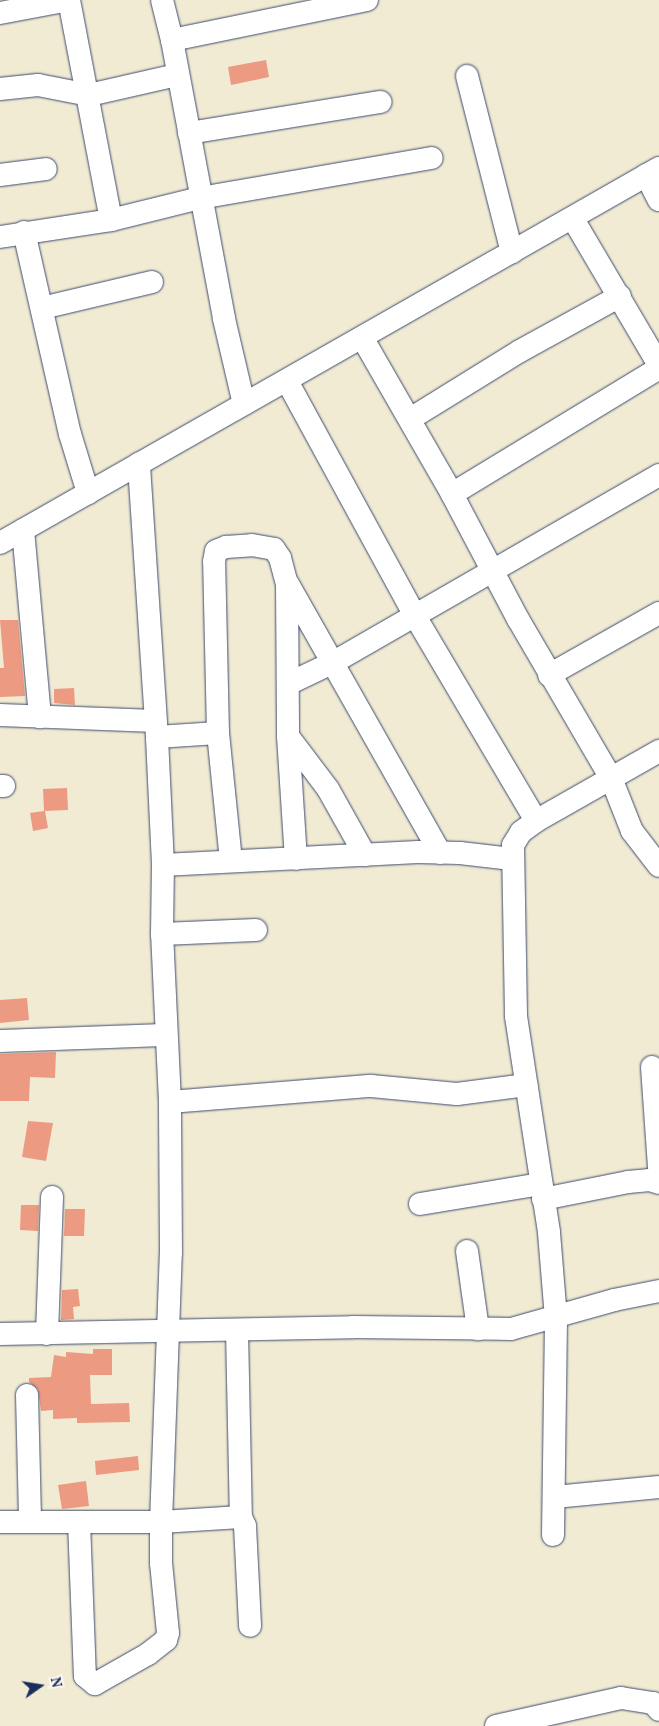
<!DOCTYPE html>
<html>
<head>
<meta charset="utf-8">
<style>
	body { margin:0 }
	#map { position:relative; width:659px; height:1726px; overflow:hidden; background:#f2ebd3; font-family:Vollkorn,serif }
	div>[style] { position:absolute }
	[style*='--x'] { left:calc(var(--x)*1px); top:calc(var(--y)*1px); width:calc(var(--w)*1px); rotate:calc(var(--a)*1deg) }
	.building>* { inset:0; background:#ec9a82 }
	.roads { filter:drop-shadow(0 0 1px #3b4b70) drop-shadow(0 0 1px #3b4b70) }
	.minor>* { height:22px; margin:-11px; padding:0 11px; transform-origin:11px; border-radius:11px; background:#fff }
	span { translate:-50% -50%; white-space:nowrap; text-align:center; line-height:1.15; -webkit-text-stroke:4.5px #fbf7ec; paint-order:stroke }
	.north { position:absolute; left:15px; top:1661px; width:50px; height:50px; -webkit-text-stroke:4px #fbf7ec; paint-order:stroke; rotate:77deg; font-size:14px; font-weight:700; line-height:20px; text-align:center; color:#1b2f5e }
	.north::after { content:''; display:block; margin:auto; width:18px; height:22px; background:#1b2f5e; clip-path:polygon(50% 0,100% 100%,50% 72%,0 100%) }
</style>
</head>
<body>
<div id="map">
	<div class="building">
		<i style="clip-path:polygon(266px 60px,269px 77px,231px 85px,228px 67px)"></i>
		<i style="clip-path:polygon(0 620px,18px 620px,25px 696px,0 697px,0 668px,4px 668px)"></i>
		<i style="clip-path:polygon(74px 688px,75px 705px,54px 703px,54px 689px)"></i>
		<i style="clip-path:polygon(67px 788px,68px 810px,45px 811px,48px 828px,33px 831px,30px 813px,44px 811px,43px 789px)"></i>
		<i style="clip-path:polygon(27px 998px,29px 1020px,0 1023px,0 1000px)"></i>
		<i style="clip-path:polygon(56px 1052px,55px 1078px,30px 1077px,29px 1101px,0 1101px,0 1054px)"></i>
		<i style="clip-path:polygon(28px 1121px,53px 1123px,46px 1161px,22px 1157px)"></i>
		<i style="clip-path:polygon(21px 1205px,39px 1205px,38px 1231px,20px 1230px)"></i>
		<i style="clip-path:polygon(65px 1209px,85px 1209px,84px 1236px,64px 1236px)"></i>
		<i style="clip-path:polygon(78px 1289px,80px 1306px,73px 1307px,74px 1319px,61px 1320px,62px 1290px)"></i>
		<i style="clip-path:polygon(93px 1349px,112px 1349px,112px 1375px,90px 1375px,91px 1404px,129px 1403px,130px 1422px,77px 1423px,77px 1418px,53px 1419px,53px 1410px,41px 1411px,38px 1389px,29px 1382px,29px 1378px,51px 1377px,54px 1355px,66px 1357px,66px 1352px,93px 1354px)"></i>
		<i style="clip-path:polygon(138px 1456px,139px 1470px,96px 1475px,95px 1461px)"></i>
		<i style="clip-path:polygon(86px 1481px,89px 1506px,62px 1509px,58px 1485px)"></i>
	</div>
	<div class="roads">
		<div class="minor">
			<i style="--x:69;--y:0;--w:224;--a:79.2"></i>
			<i style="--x:162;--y:0;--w:41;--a:76"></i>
			<i style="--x:172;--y:40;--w:284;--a:79.4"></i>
			<i style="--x:224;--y:319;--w:87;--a:76.8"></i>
			<i style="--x:0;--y:13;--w:69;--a:-10.8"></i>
			<i style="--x:172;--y:40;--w:199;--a:-11.6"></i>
			<i style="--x:467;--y:76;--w:182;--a:75.7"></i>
			<i style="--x:0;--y:89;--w:38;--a:-6"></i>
			<i style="--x:38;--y:85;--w:52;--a:11.1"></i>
			<i style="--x:89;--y:95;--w:90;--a:-12.8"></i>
			<i style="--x:189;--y:133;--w:194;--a:-9.2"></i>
			<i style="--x:0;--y:175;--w:46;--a:-7.4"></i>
			<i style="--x:646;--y:175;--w:28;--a:63"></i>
			<i style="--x:573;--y:219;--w:169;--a:59.5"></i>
			<i style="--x:24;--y:232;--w:207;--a:77.2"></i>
			<i style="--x:70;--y:434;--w:62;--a:73"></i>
			<i style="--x:0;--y:237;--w:112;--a:-8.7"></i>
			<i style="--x:111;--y:220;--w:92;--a:-13.9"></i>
			<i style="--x:200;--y:198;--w:235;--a:-9.8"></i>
			<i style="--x:42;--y:308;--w:113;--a:-13.3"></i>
			<i style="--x:363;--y:339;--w:179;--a:60.1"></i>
			<i style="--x:452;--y:494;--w:141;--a:62.2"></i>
			<i style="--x:518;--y:619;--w:184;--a:59.7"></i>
			<i style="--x:611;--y:778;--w:57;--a:68.4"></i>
			<i style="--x:632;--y:831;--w:44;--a:52.4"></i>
			<i style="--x:287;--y:381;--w:268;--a:61.4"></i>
			<i style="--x:415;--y:616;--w:238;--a:59.4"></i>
			<i style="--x:410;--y:419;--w:129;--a:-31.7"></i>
			<i style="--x:520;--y:351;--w:114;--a:-28.8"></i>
			<i style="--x:452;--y:494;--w:242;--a:-31.3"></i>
			<i style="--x:23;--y:530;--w:188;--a:84.8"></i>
			<i style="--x:0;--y:543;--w:758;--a:-29.64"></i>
			<i style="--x:288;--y:584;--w:309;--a:60.5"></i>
			<i style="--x:549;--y:675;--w:126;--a:-29.4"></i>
			<i style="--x:290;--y:683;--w:49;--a:-25.5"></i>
			<i style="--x:334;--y:662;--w:375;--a:-29.9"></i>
			<i style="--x:0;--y:715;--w:155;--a:2.2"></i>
			<i style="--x:288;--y:736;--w:66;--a:53"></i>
			<i style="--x:328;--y:789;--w:76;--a:60.7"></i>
			<i style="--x:157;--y:737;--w:61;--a:-3.8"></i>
			<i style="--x:0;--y:786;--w:4;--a:0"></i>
			<i style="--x:231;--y:861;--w:129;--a:-95.8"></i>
			<i style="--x:218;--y:733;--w:171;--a:-91.3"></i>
			<i style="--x:214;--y:562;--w:11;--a:-80"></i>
			<i style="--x:216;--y:551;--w:11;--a:-22"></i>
			<i style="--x:226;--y:547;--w:26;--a:-4"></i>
			<i style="--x:252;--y:545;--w:22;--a:10"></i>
			<i style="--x:274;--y:549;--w:11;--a:56"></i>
			<i style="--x:280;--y:558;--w:27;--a:75"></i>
			<i style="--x:287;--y:584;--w:152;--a:89.6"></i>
			<i style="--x:288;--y:736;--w:123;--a:86.3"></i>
			<i style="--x:163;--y:865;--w:255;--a:-2.9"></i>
			<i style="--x:418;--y:852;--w:42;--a:1.4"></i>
			<i style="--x:460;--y:853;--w:52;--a:6.6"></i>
			<i style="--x:162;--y:934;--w:94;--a:-2.4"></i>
			<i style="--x:0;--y:1041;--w:166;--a:-2.1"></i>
			<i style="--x:652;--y:1067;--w:101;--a:86"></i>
			<i style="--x:170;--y:1102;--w:202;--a:-4.6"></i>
			<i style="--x:371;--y:1086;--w:86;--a:5.3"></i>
			<i style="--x:457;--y:1094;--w:70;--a:-7.4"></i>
			<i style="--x:543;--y:1199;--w:87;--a:-11.3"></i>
			<i style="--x:628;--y:1182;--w:22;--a:-5"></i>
			<i style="--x:650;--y:1180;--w:9;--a:18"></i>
			<i style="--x:420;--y:1204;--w:123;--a:-9.4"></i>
			<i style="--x:467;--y:1251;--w:79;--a:82"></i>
			<i style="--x:237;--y:1331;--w:186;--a:88.8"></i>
			<i style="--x:241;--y:1517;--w:10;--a:66"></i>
			<i style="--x:245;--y:1526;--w:100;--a:87.1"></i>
			<i style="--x:0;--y:1334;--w:353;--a:-1.1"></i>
			<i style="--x:353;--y:1327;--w:158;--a:0.7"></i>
			<i style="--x:511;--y:1329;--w:107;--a:-15.7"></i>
			<i style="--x:614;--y:1300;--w:46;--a:-11.3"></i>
			<i style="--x:47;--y:1334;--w:137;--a:-87.9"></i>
			<i style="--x:27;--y:1395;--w:125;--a:88.6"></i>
			<i style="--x:555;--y:1497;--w:104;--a:-5.5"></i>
			<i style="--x:0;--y:1522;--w:161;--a:0"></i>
			<i style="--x:161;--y:1522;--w:80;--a:-3.6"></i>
			<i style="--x:79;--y:1522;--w:154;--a:87.8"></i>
			<i style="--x:85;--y:1676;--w:13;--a:39"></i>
			<i style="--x:95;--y:1684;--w:61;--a:-29.5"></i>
			<i style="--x:148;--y:1654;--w:23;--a:-38"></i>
			<i style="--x:166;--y:1640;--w:7;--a:-74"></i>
			<i style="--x:168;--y:1633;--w:70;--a:-95.7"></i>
			<i style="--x:161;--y:1563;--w:41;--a:-90"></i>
			<i style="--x:161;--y:1522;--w:269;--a:-87.9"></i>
			<i style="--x:171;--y:1253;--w:151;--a:-90.4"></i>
			<i style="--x:170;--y:1102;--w:168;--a:-92.7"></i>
			<i style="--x:162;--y:934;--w:69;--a:-89.2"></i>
			<i style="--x:163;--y:865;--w:128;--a:-92.7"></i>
			<i style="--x:157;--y:737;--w:274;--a:-93.8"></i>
			<i style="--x:553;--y:1535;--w:217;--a:-89.2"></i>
			<i style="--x:556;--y:1318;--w:86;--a:-94.7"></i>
			<i style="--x:549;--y:1232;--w:219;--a:-98.7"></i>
			<i style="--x:516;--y:1016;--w:171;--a:-91"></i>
			<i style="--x:513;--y:845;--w:15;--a:-58"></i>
			<i style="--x:521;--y:832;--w:19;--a:-36"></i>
			<i style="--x:536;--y:821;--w:142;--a:-29.6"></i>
			<i style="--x:496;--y:1726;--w:128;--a:-12.6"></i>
			<i style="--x:621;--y:1698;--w:32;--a:9"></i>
			<i style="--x:653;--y:1703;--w:9;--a:49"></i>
		</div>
	</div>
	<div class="north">N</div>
</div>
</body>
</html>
